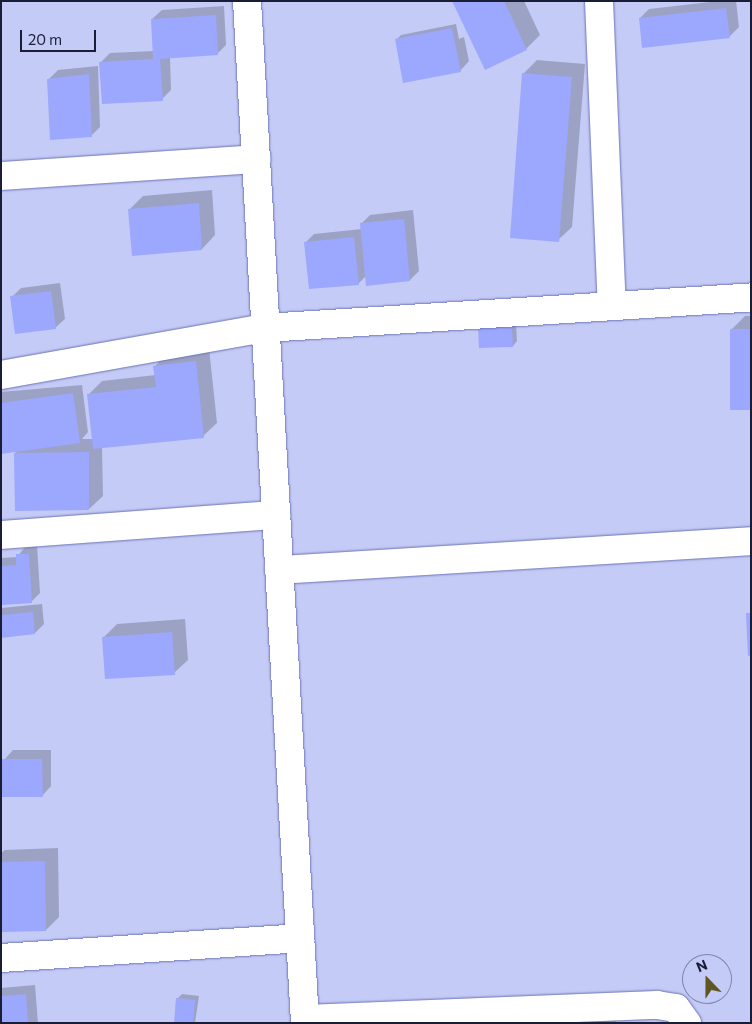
<!DOCTYPE html>
<html>
<head>
<meta charset="utf-8">
<style>
	body { margin:0 }
	#map { position:relative; width:752px; height:1024px; overflow:hidden; background:#c4cbf6; font-family:Commissioner,sans-serif }
	div>[style] { position:absolute }
	[style*='--x'] { left:calc(var(--x)*1px); top:calc(var(--y)*1px); width:calc(var(--w)*1px); rotate:calc(var(--a)*1deg) }
	.shadow>* { inset:0; background:#0003 }
	.building>* { inset:0; background:#9ca7fe }
	.roads { filter:drop-shadow(0 0 1px #6b73b5) drop-shadow(0 0 1px #6b73b5) }
	.minor>* { height:28px; margin:-14px; padding:0 14px; transform-origin:14px; border-radius:14px; background:#fff }
	span { translate:-50% -50%; white-space:nowrap; text-align:center; line-height:1.15; -webkit-text-stroke:4px #c4cbf6; paint-order:stroke }
	.frame { position:absolute; inset:0; border:2px solid #1a1d38; pointer-events:none }
	.north { position:absolute; left:682px; top:954px; width:50px; height:50px; box-sizing:border-box; background:#c4cbf6; border:1px solid #8085aa; border-radius:50%; rotate:338deg; font-size:14px; font-weight:700; line-height:20px; text-align:center; color:#1a1d38 }
	.north::after { content:''; display:block; margin:auto; width:18px; height:22px; background:#615622; clip-path:polygon(50% 0,100% 100%,50% 72%,0 100%) }
	.scale { position:absolute; left:20px; top:30px; width:76px; height:22px; box-sizing:border-box; border:2px solid #1a1d38; border-top:0; padding-left:6px; font-size:15px; line-height:18px; white-space:nowrap; color:#1a1d38; -webkit-text-stroke:4px #c4cbf6; paint-order:stroke }
</style>
</head>
<body>
<div id="map">
	<div class="shadow">
		<i style="clip-path:polygon(453px 1px,524px 1px,540px 35px,526px 49px)"></i>
		<i style="clip-path:polygon(719px 1px,736px 1px,739px 27px,730px 36px,640px 18px,649px 9px)"></i>
		<i style="clip-path:polygon(224px 6px,226px 45px,217px 54px,170px 57px,171px 90px,162px 99px,101px 62px,110px 53px,154px 51px,152px 19px,162px 10px)"></i>
		<i style="clip-path:polygon(456px 24px,459px 39px,464px 37px,469px 61px,460px 71px,396px 40px,401px 35px)"></i>
		<i style="clip-path:polygon(537px 60px,585px 64px,572px 227px,558px 240px,523px 74px)"></i>
		<i style="clip-path:polygon(98px 66px,100px 127px,91px 136px,49px 79px,58px 70px)"></i>
		<i style="clip-path:polygon(212px 190px,215px 235px,202px 249px,129px 210px,143px 196px)"></i>
		<i style="clip-path:polygon(413px 210px,419px 271px,410px 280px,366px 276px,358px 284px,305px 243px,314px 234px,362px 229px,361px 224px,370px 215px)"></i>
		<i style="clip-path:polygon(60px 283px,65px 319px,55px 328px,12px 297px,21px 288px)"></i>
		<i style="clip-path:polygon(745px 316px,751px 316px,751px 409px,731px 330px)"></i>
		<i style="clip-path:polygon(516px 323px,517px 341px,513px 346px,480px 347px,483px 324px)"></i>
		<i style="clip-path:polygon(209px 348px,217px 423px,203px 436px,102px 447px,103px 496px,89px 509px,15px 453px,18px 451px,1px 453px,1px 392px,82px 385px,88px 432px,82px 439px,93px 439px,88px 395px,102px 381px,156px 375px,155px 366px,168px 353px)"></i>
		<i style="clip-path:polygon(37px 545px,40px 593px,31px 602px,1px 604px,1px 558px,17px 557px,26px 546px)"></i>
		<i style="clip-path:polygon(42px 604px,44px 624px,35px 633px,1px 636px,1px 608px)"></i>
		<i style="clip-path:polygon(185px 619px,188px 660px,174px 673px,104px 637px,117px 624px)"></i>
		<i style="clip-path:polygon(13px 750px,51px 750px,51px 786px,42px 796px,4px 760px)"></i>
		<i style="clip-path:polygon(58px 848px,59px 917px,46px 930px,1px 931px,1px 853px,5px 850px)"></i>
		<i style="clip-path:polygon(35px 985px,38px 1023px,1px 1023px,1px 988px)"></i>
		<i style="clip-path:polygon(182px 994px,199px 996px,195px 1023px,175px 1023px,177px 999px)"></i>
		<i style="clip-path:polygon(616px 1018px,616px 1023px,561px 1023px)"></i>
	</div>
	<div class="building">
		<i style="clip-path:polygon(452px 1px,504px 1px,527px 50px,485px 70px)"></i>
		<i style="clip-path:polygon(726px 8px,730px 38px,642px 48px,639px 18px)"></i>
		<i style="clip-path:polygon(216px 15px,218px 55px,160px 59px,163px 101px,102px 104px,99px 62px,153px 59px,151px 19px)"></i>
		<i style="clip-path:polygon(452px 28px,461px 72px,403px 83px,395px 39px)"></i>
		<i style="clip-path:polygon(522px 73px,572px 77px,559px 242px,510px 238px)"></i>
		<i style="clip-path:polygon(89px 74px,92px 137px,50px 140px,47px 79px)"></i>
		<i style="clip-path:polygon(199px 203px,202px 250px,132px 256px,128px 209px)"></i>
		<i style="clip-path:polygon(404px 219px,410px 281px,366px 286px,360px 223px)"></i>
		<i style="clip-path:polygon(354px 237px,359px 285px,309px 289px,304px 242px)"></i>
		<i style="clip-path:polygon(51px 291px,56px 329px,15px 334px,10px 296px)"></i>
		<i style="clip-path:polygon(512px 327px,513px 347px,479px 348px,478px 328px)"></i>
		<i style="clip-path:polygon(730px 329px,751px 329px,751px 410px,730px 410px)"></i>
		<i style="clip-path:polygon(196px 361px,204px 438px,93px 449px,87px 394px,156px 387px,153px 366px)"></i>
		<i style="clip-path:polygon(73px 393px,80px 443px,1px 454px,1px 403px)"></i>
		<i style="clip-path:polygon(89px 452px,89px 510px,15px 511px,14px 453px)"></i>
		<i style="clip-path:polygon(16px 554px,29px 554px,32px 603px,1px 605px,1px 566px,16px 565px)"></i>
		<i style="clip-path:polygon(33px 612px,35px 634px,1px 638px,1px 615px)"></i>
		<i style="clip-path:polygon(746px 613px,751px 613px,751px 655px,748px 656px)"></i>
		<i style="clip-path:polygon(172px 632px,175px 675px,105px 679px,102px 637px)"></i>
		<i style="clip-path:polygon(2px 759px,42px 759px,43px 797px,2px 797px)"></i>
		<i style="clip-path:polygon(45px 861px,46px 931px,1px 932px,1px 862px)"></i>
		<i style="clip-path:polygon(26px 994px,28px 1023px,1px 1023px,1px 996px)"></i>
		<i style="clip-path:polygon(176px 998px,195px 1000px,193px 1023px,174px 1023px)"></i>
	</div>
	<div class="roads">
		<div class="minor">
			<i style="--x:247;--y:1;--w:1024;--a:86.75"></i>
			<i style="--x:599;--y:1;--w:305;--a:87.6"></i>
			<i style="--x:1;--y:176;--w:256;--a:-3.8"></i>
			<i style="--x:1;--y:375;--w:268;--a:-10.1"></i>
			<i style="--x:265;--y:328;--w:487;--a:-3.6"></i>
			<i style="--x:1;--y:535;--w:276;--a:-4.2"></i>
			<i style="--x:279;--y:570;--w:473;--a:-3.5"></i>
			<i style="--x:1;--y:958;--w:300;--a:-3.8"></i>
			<i style="--x:305;--y:1019;--w:352;--a:-2.3"></i>
			<i style="--x:657;--y:1005;--w:19;--a:9"></i>
			<i style="--x:676;--y:1008;--w:19;--a:54"></i>
		</div>
	</div>
	<div class="frame"></div>
	<div class="north">N</div>
	<div class="scale">20 m</div>
</div>
</body>
</html>
